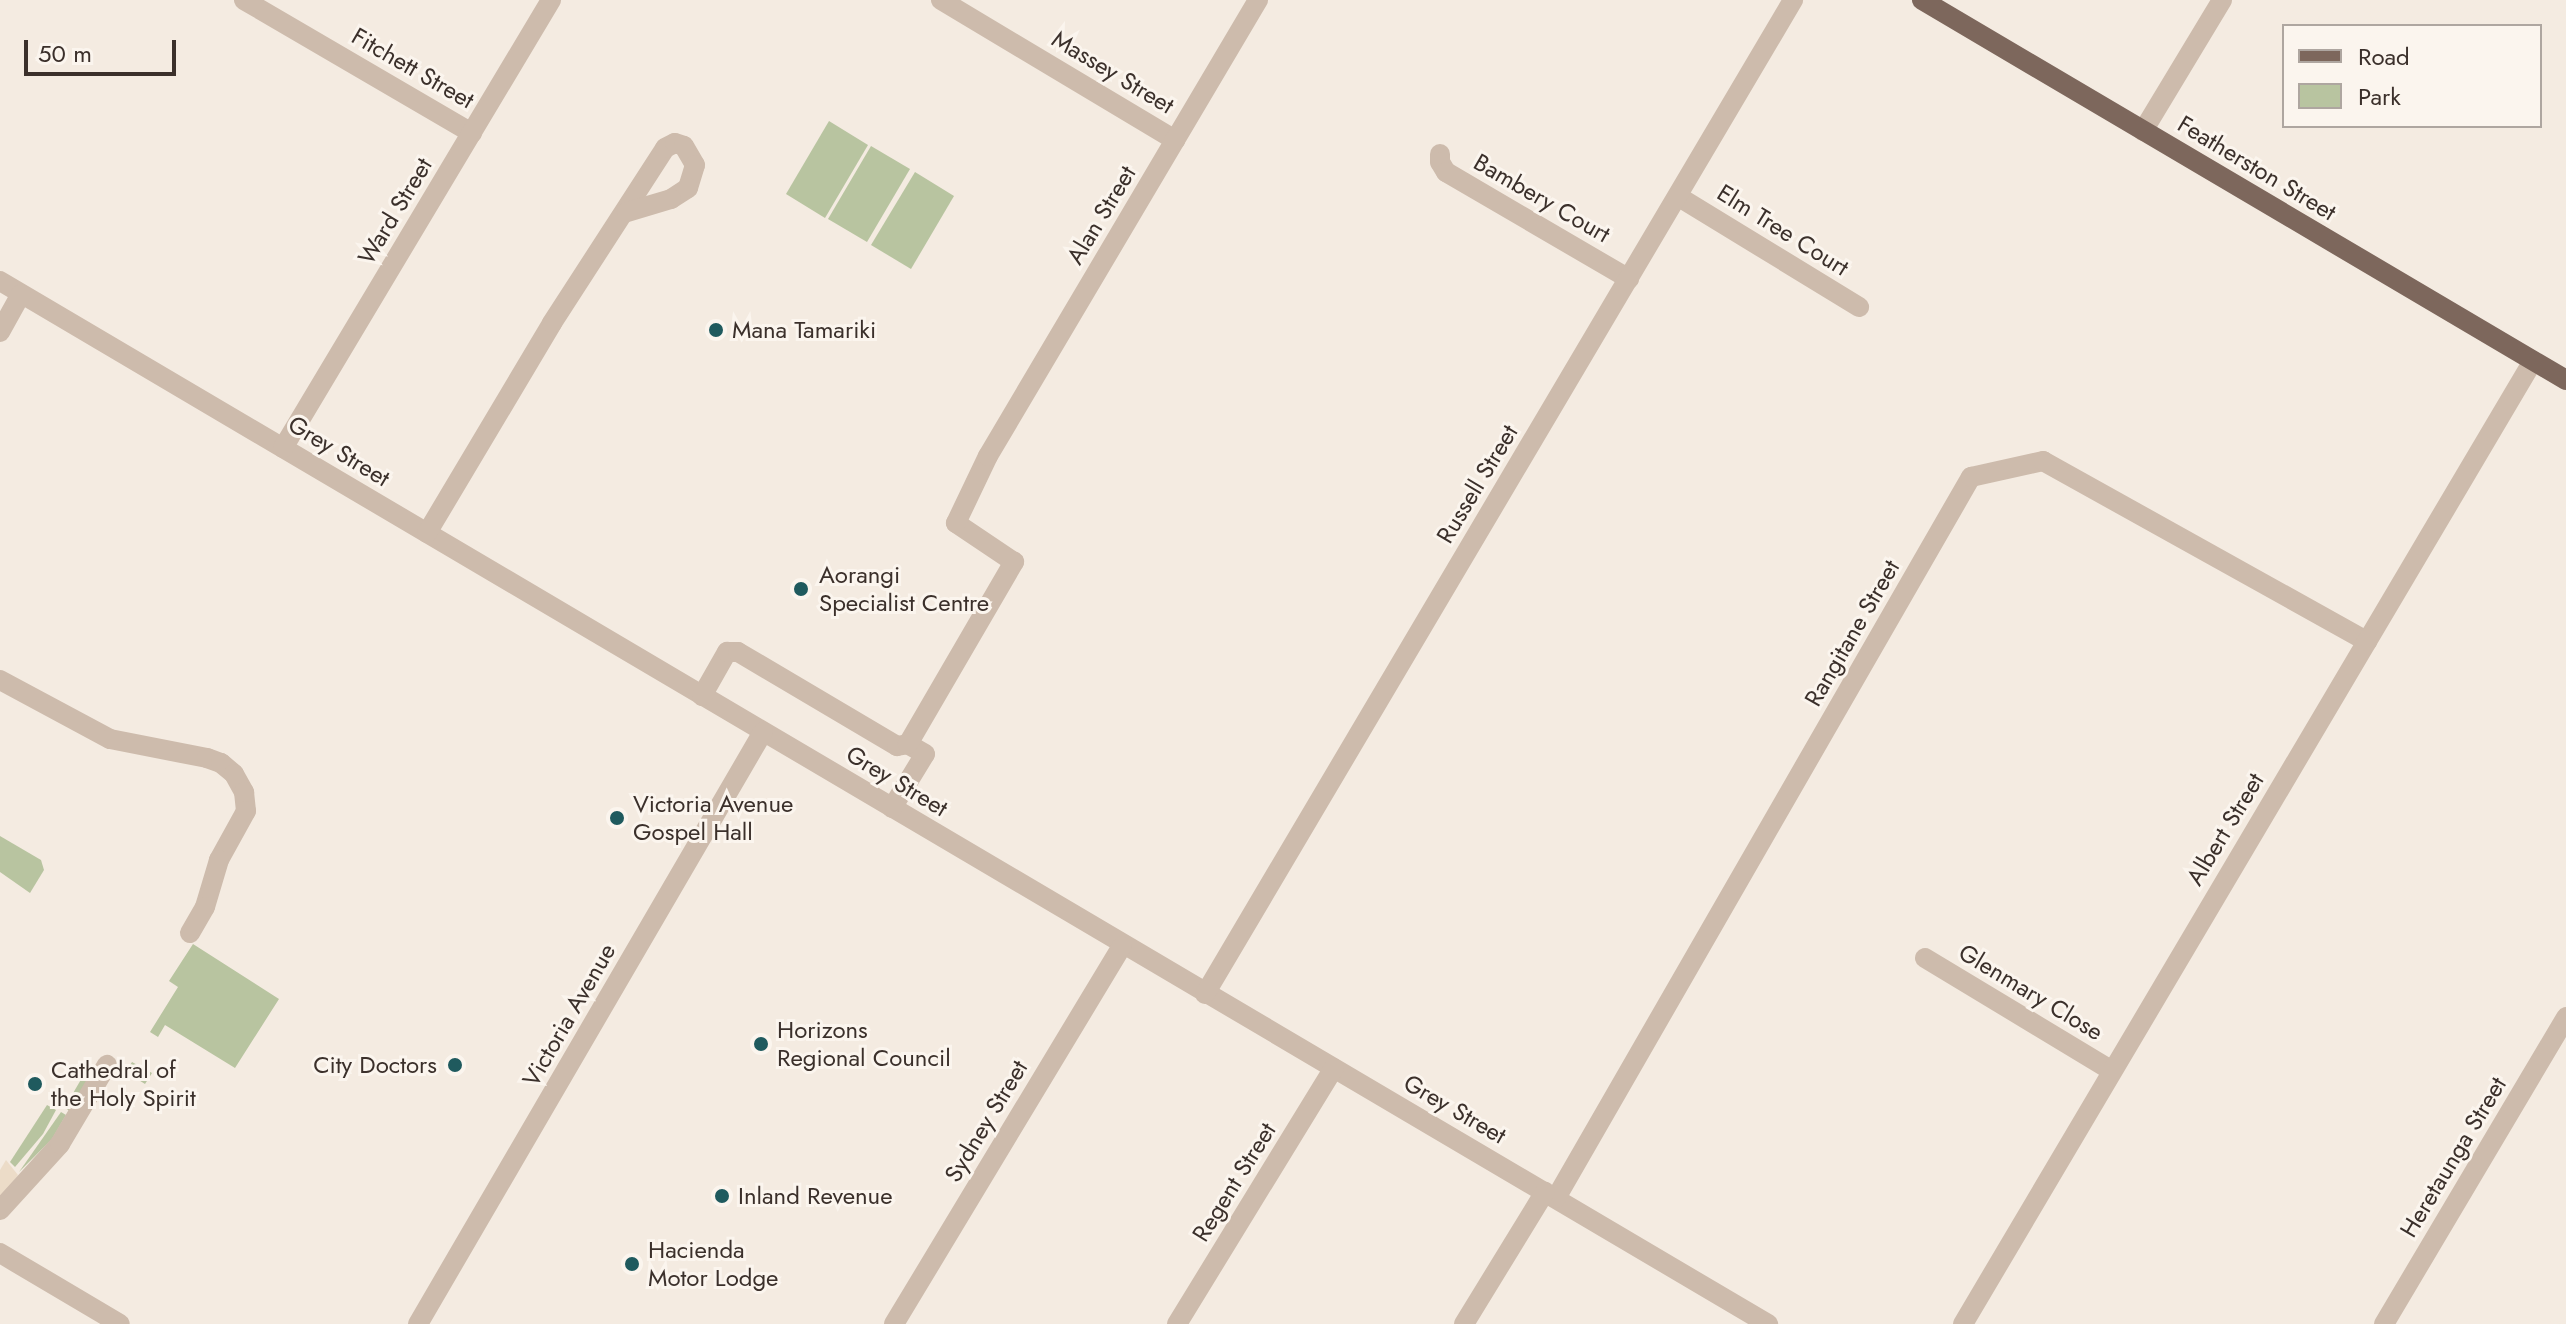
<!DOCTYPE html>
<html>
<head>
<meta charset="utf-8">
<style>
	body { margin:0 }
	#map { position:relative; width:2566px; height:1324px; overflow:hidden; background:#f4ebe1; font-family:Jost,sans-serif }
	div>[style] { position:absolute }
	[style*='--x'] { left:calc(var(--x)*1px); top:calc(var(--y)*1px); width:calc(var(--w)*1px); rotate:calc(var(--a)*1deg) }
	.green>* { inset:0; background:#b8c4a0 }
	.plaza>* { inset:0; background:#ecdcc8 }
	.minor>* { height:20px; margin:-10px; padding:0 10px; transform-origin:10px; border-radius:10px; background:#cdbbac }
	.major>* { height:20px; margin:-10px; padding:0 10px; transform-origin:10px; border-radius:10px; background:#7d675c }
	.dots>* { width:22px; height:22px; translate:-50% -50%; box-sizing:border-box; border:4px solid #fbf5ee; border-radius:50% }
	span { translate:-50% -50%; white-space:nowrap; text-align:center; line-height:1.15; -webkit-text-stroke:6px #fbf5ee; paint-order:stroke }
	.street-label { font-size:24px; color:#3b302b }
	.poi-label { font-size:24px; color:#3b302b }
	.left { translate:0 -50%; text-align:left }
	.right { translate:-100% -50%; text-align:right }
	.legend { position:absolute; left:2282px; top:24px; width:260px; height:104px; box-sizing:border-box; background:#fbf5ee; border:2px solid #aea6a0; margin:0; padding:10px 14px; list-style:none; font-size:24px; color:#3b302b }
	.legend li { display:flex; align-items:center; gap:16px; height:40px }
	.legend b { width:40px; border:2px solid #aea6a0 }
	.scale { position:absolute; left:24px; top:40px; width:152px; height:36px; box-sizing:border-box; border:4px solid #3b302b; border-top:0; padding-left:10px; font-size:24px; line-height:28px; white-space:nowrap; color:#3b302b; -webkit-text-stroke:6px #fbf5ee; paint-order:stroke }
</style>
</head>
<body>
<div id="map">
	<div class="green">
		<i style="clip-path:polygon(829px 121px,868px 145px,825px 218px,786px 194px)"></i>
		<i style="clip-path:polygon(871px 146px,910px 169px,867px 242px,828px 219px)"></i>
		<i style="clip-path:polygon(915px 172px,954px 196px,911px 269px,871px 245px)"></i>
		<i style="clip-path:polygon(0 836px,41px 860px,44px 870px,30px 893px,0 872px)"></i>
		<i style="clip-path:polygon(193px 944px,279px 999px,235px 1068px,165px 1025px,158px 1037px,150px 1032px,178px 987px,169px 981px)"></i>
		<i style="clip-path:polygon(132px 1062px,152px 1073px,145px 1084px,126px 1072px)"></i>
		<i style="clip-path:polygon(90px 1064px,94px 1070px,69px 1111px,65px 1107px)"></i>
		<i style="clip-path:polygon(47px 1105px,56px 1110px,43px 1134px,15px 1167px,10px 1162px)"></i>
		<i style="clip-path:polygon(61px 1112px,66px 1115px,52px 1139px,19px 1172px)"></i>
	</div>
	<div class="plaza">
		<i style="clip-path:polygon(6px 1160px,18px 1175px,0 1199px,0 1170px)"></i>
	</div>
	<div class="minor">
		<i style="--x:244;--y:0;--w:264;--a:30.3"></i>
		<i style="--x:941;--y:0;--w:273;--a:30.9"></i>
		<i style="--x:2143;--y:131;--w:153;--a:-58.9"></i>
		<i style="--x:1440;--y:154;--w:8;--a:90"></i>
		<i style="--x:1440;--y:162;--w:12;--a:59"></i>
		<i style="--x:1446;--y:172;--w:212;--a:30.3"></i>
		<i style="--x:1679;--y:197;--w:211;--a:31.4"></i>
		<i style="--x:0;--y:281;--w:2053;--a:30.54"></i>
		<i style="--x:0;--y:332;--w:43;--a:-61.1"></i>
		<i style="--x:283;--y:448;--w:522;--a:-59.11"></i>
		<i style="--x:427;--y:533;--w:244;--a:-59.2"></i>
		<i style="--x:552;--y:323;--w:208;--a:-57.1"></i>
		<i style="--x:665;--y:148;--w:11;--a:-27"></i>
		<i style="--x:675;--y:143;--w:9;--a:18"></i>
		<i style="--x:684;--y:146;--w:22;--a:60"></i>
		<i style="--x:695;--y:165;--w:24;--a:107"></i>
		<i style="--x:688;--y:188;--w:20;--a:147"></i>
		<i style="--x:671;--y:199;--w:46;--a:163.5"></i>
		<i style="--x:0;--y:680;--w:125;--a:28.2"></i>
		<i style="--x:110;--y:739;--w:99;--a:11.1"></i>
		<i style="--x:207;--y:758;--w:15;--a:20"></i>
		<i style="--x:221;--y:763;--w:17;--a:40"></i>
		<i style="--x:234;--y:774;--w:21;--a:61"></i>
		<i style="--x:244;--y:792;--w:19;--a:84"></i>
		<i style="--x:246;--y:811;--w:56;--a:118.9"></i>
		<i style="--x:219;--y:860;--w:49;--a:106.6"></i>
		<i style="--x:205;--y:907;--w:30;--a:120"></i>
		<i style="--x:702;--y:696;--w:51;--a:-60.4"></i>
		<i style="--x:727;--y:652;--w:11;--a:0"></i>
		<i style="--x:738;--y:652;--w:185;--a:30.6"></i>
		<i style="--x:897;--y:746;--w:11;--a:-10"></i>
		<i style="--x:892;--y:808;--w:63;--a:-58.6"></i>
		<i style="--x:925;--y:754;--w:20;--a:-150"></i>
		<i style="--x:908;--y:744;--w:211;--a:-59.8"></i>
		<i style="--x:1014;--y:562;--w:70;--a:-146.1"></i>
		<i style="--x:956;--y:523;--w:74;--a:-64.5"></i>
		<i style="--x:988;--y:456;--w:530;--a:-59.37"></i>
		<i style="--x:1925;--y:958;--w:217;--a:31.1"></i>
		<i style="--x:1205;--y:994;--w:1155;--a:-59.39"></i>
		<i style="--x:1556;--y:1198;--w:832;--a:-60.08"></i>
		<i style="--x:1971;--y:477;--w:74;--a:-12.5"></i>
		<i style="--x:2043;--y:461;--w:371;--a:29.1"></i>
		<i style="--x:0;--y:1210;--w:89;--a:-47.7"></i>
		<i style="--x:60;--y:1144;--w:92;--a:-59.3"></i>
		<i style="--x:0;--y:1253;--w:139;--a:30.6"></i>
		<i style="--x:418;--y:1324;--w:685;--a:-59.77"></i>
		<i style="--x:894;--y:1324;--w:441;--a:-58.9"></i>
		<i style="--x:1177;--y:1324;--w:300;--a:-58.5"></i>
		<i style="--x:1464;--y:1324;--w:155;--a:-58.5"></i>
		<i style="--x:1963;--y:1324;--w:1119;--a:-59.38"></i>
		<i style="--x:2384;--y:1324;--w:357;--a:-59.3"></i>
	</div>
	<div class="major">
		<i style="--x:1922;--y:0;--w:748;--a:30.54"></i>
	</div>
	<div class="dots">
		<i style="left:716px;top:330px;background:#1f5a5e"></i>
		<i style="left:801px;top:589px;background:#1f5a5e"></i>
		<i style="left:617px;top:818px;background:#1f5a5e"></i>
		<i style="left:761px;top:1044px;background:#1f5a5e"></i>
		<i style="left:455px;top:1065px;background:#1f5a5e"></i>
		<i style="left:35px;top:1084px;background:#1f5a5e"></i>
		<i style="left:722px;top:1196px;background:#1f5a5e"></i>
		<i style="left:632px;top:1264px;background:#1f5a5e"></i>
	</div>
	<div class="street-label">
		<span style="left:413px;top:68px;rotate:30deg">Fitchett Street</span>
		<span style="left:1113px;top:72px;rotate:31deg">Massey Street</span>
		<span style="left:2257px;top:168px;rotate:31deg">Featherston Street</span>
		<span style="left:1542px;top:198px;rotate:30deg">Bambery Court</span>
		<span style="left:395px;top:211px;rotate:-59deg">Ward Street</span>
		<span style="left:1101px;top:215px;rotate:-59deg">Alan Street</span>
		<span style="left:1783px;top:230px;rotate:32deg">Elm Tree Court</span>
		<span style="left:339px;top:451px;rotate:31deg">Grey Street</span>
		<span style="left:1477px;top:484px;rotate:-59deg">Russell Street</span>
		<span style="left:1852px;top:633px;rotate:-60deg">Rangitane Street</span>
		<span style="left:897px;top:781px;rotate:31deg">Grey Street</span>
		<span style="left:2225px;top:829px;rotate:-59deg">Albert Street</span>
		<span style="left:2031px;top:992px;rotate:31deg">Glenmary Close</span>
		<span style="left:569px;top:1015px;rotate:-60deg">Victoria Avenue</span>
		<span style="left:1455px;top:1109px;rotate:30deg">Grey Street</span>
		<span style="left:986px;top:1121px;rotate:-59deg">Sydney Street</span>
		<span style="left:2453px;top:1157px;rotate:-59deg">Heretaunga Street</span>
		<span style="left:1234px;top:1182px;rotate:-58deg">Regent Street</span>
	</div>
	<div class="poi-label">
		<span class="left" style="left:732px;top:330px">Mana Tamariki</span>
		<span class="left" style="left:819px;top:589px">Aorangi<br>Specialist Centre</span>
		<span class="left" style="left:633px;top:818px">Victoria Avenue<br>Gospel Hall</span>
		<span class="left" style="left:777px;top:1044px">Horizons<br>Regional Council</span>
		<span class="right" style="left:437px;top:1065px">City Doctors</span>
		<span class="left" style="left:51px;top:1084px">Cathedral of<br>the Holy Spirit</span>
		<span class="left" style="left:738px;top:1196px">Inland Revenue</span>
		<span class="left" style="left:648px;top:1264px">Hacienda<br>Motor Lodge</span>
	</div>
	<ul class="legend">
	<li><b style="height:10px;background:#7d675c"></b>Road</li>
	<li><b style="height:22px;background:#b8c4a0"></b>Park</li>
	</ul>
	<div class="scale">50 m</div>
</div>
</body>
</html>
